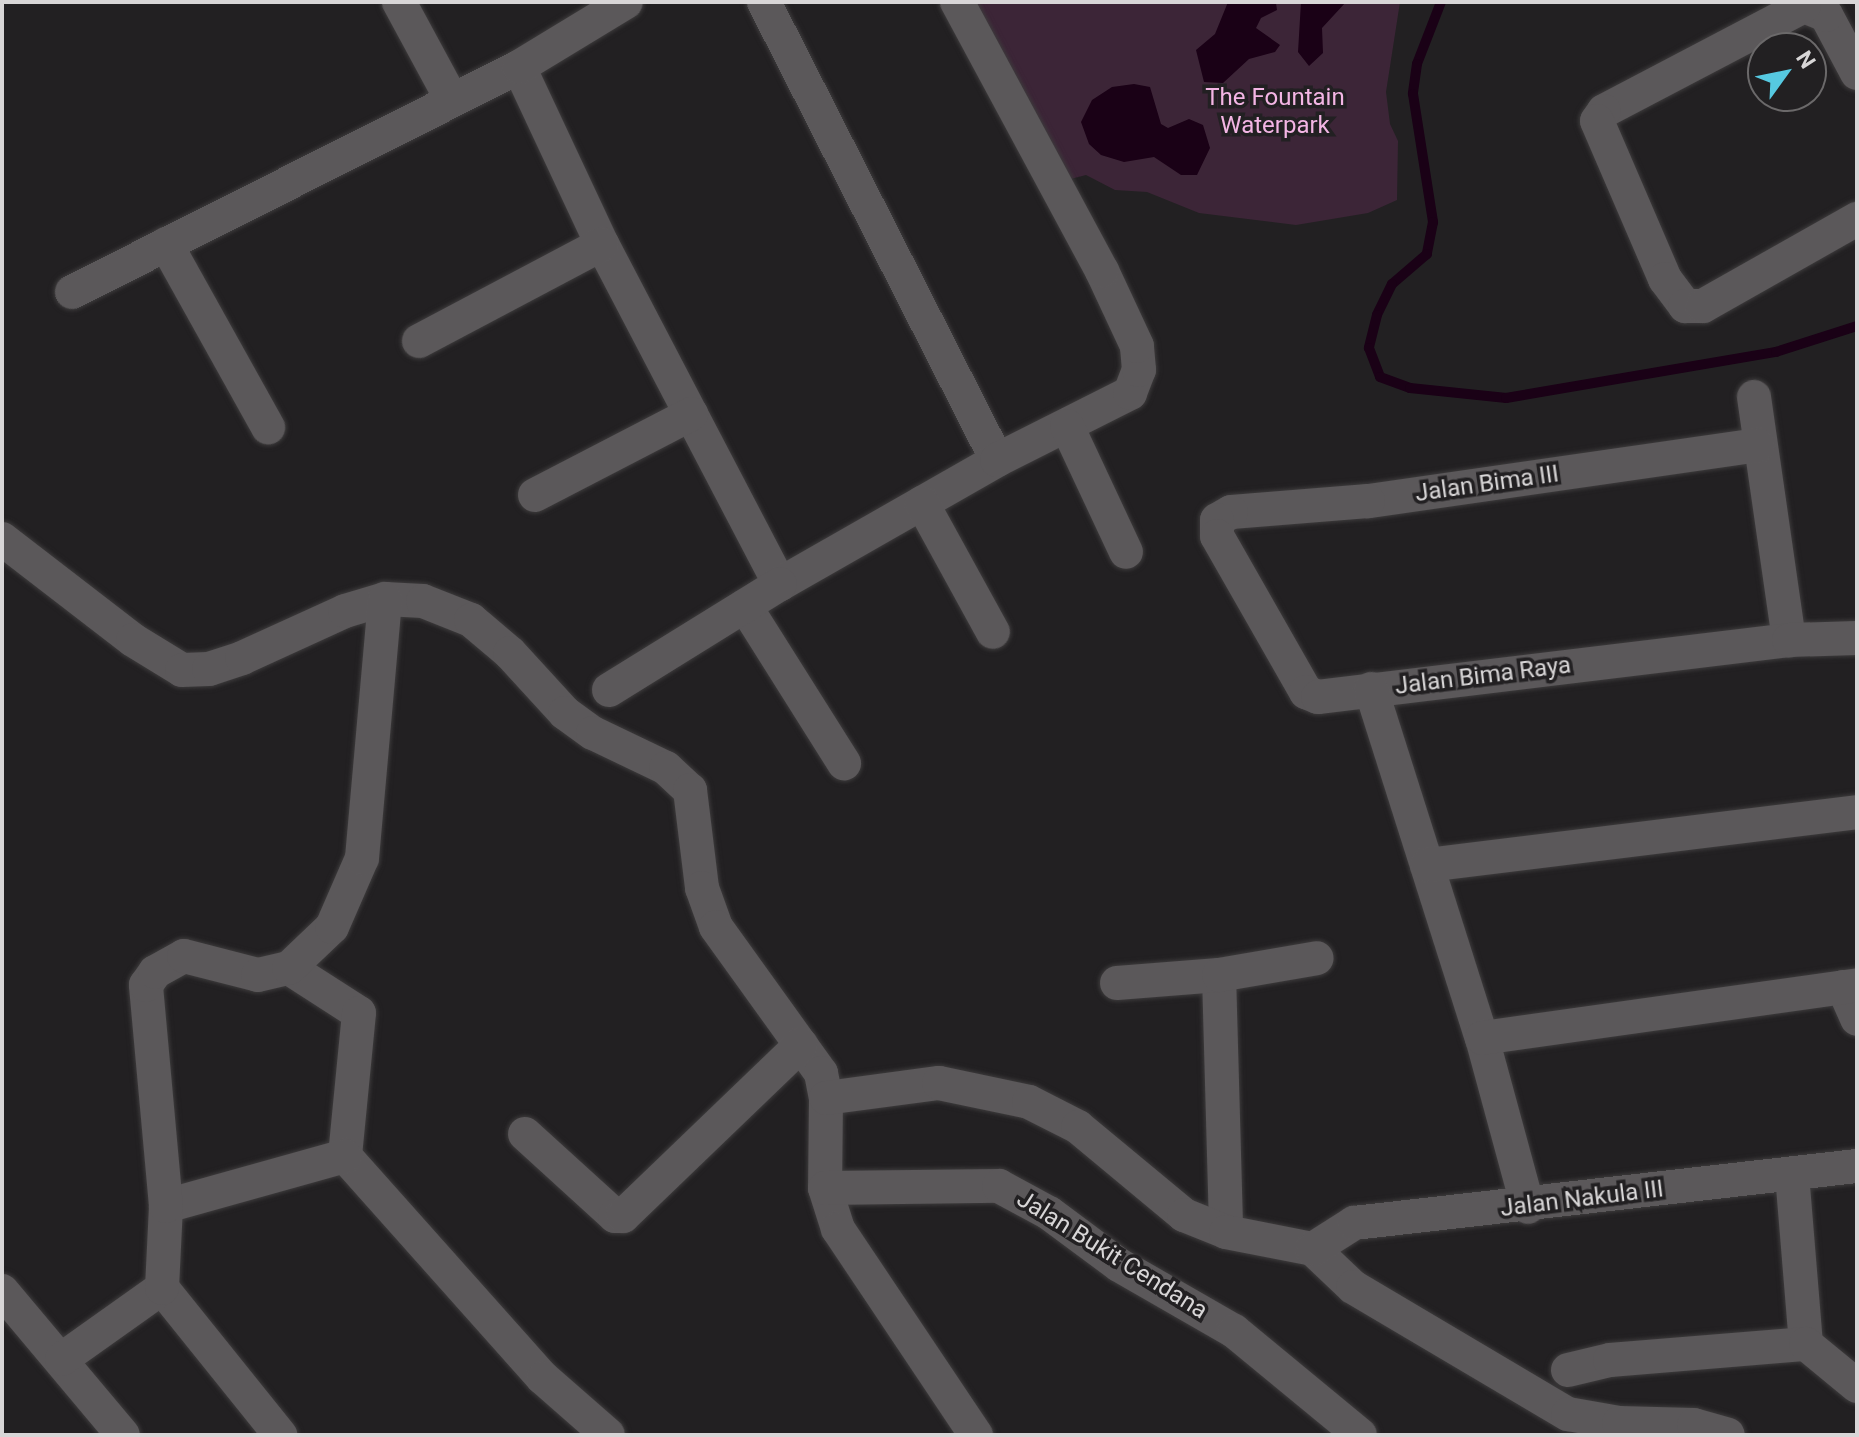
<!DOCTYPE html>
<html>
<head>
<meta charset="utf-8">
<style>
	body { margin:0 }
	#map { position:relative; width:1859px; height:1437px; overflow:hidden; background:#222022; font-family:Roboto,sans-serif }
	div>[style] { position:absolute }
	[style*='--x'] { left:calc(var(--x)*1px); top:calc(var(--y)*1px); width:calc(var(--w)*1px); rotate:calc(var(--a)*1deg) }
	.green>* { inset:0; background:#3c2537 }
	.water>* { inset:0; background:#1a0116 }
	.stream>* { height:10px; margin:-5px; padding:0 5px; transform-origin:5px; border-radius:5px; background:#1a0116 }
	.roads { filter:drop-shadow(0 0 2px #3d3b3c) drop-shadow(0 0 2px #3d3b3c) }
	.street>* { height:34px; margin:-17px; padding:0 17px; transform-origin:17px; border-radius:17px; background:#5b585a }
	span { translate:-50% -50%; white-space:nowrap; text-align:center; line-height:1.15; -webkit-text-stroke:7px #222022; paint-order:stroke }
	.park-label { font-size:24px; color:#f3b5e4 }
	.street-label { font-size:24px; color:#d8d6d7 }
	.frame { position:absolute; inset:0; border:4px solid #d8d6d7; pointer-events:none }
	.north { position:absolute; left:1747px; top:32px; width:80px; height:80px; box-sizing:border-box; background:#222022; border:2px solid #6b696a; border-radius:50%; rotate:57deg; font-size:22px; font-weight:700; line-height:32px; text-align:center; color:#d8d6d7 }
	.north::after { content:''; display:block; margin:auto; width:28px; height:36px; background:#56c9e1; clip-path:polygon(50% 0,100% 100%,50% 72%,0 100%) }
</style>
</head>
<body>
<div id="map">
	<div class="green">
		<i style="clip-path:polygon(962px 2px,1400px 2px,1386px 92px,1390px 124px,1398px 141px,1397px 200px,1368px 213px,1296px 225px,1199px 213px,1147px 192px,1115px 190px,1086px 175px,1063px 181px)"></i>
	</div>
	<div class="water">
		<i style="clip-path:polygon(1228px 2px,1276px 3px,1277px 10px,1261px 18px,1256px 28px,1280px 45px,1275px 52px,1249px 59px,1223px 83px,1204px 82px,1196px 50px,1215px 34px)"></i>
		<i style="clip-path:polygon(1301px 2px,1346px 2px,1322px 28px,1323px 53px,1309px 66px,1298px 52px)"></i>
		<i style="clip-path:polygon(1134px 84px,1150px 87px,1161px 124px,1168px 128px,1189px 119px,1203px 125px,1210px 148px,1197px 175px,1181px 175px,1154px 157px,1124px 162px,1101px 155px,1089px 144px,1081px 122px,1092px 100px,1112px 87px)"></i>
	</div>
	<div class="stream">
		<i style="--x:1441;--y:2;--w:66;--a:111.2"></i>
		<i style="--x:1417;--y:64;--w:30;--a:98"></i>
		<i style="--x:1413;--y:94;--w:130;--a:81.1"></i>
		<i style="--x:1433;--y:222;--w:33;--a:101"></i>
		<i style="--x:1427;--y:254;--w:46;--a:139.4"></i>
		<i style="--x:1392;--y:284;--w:34;--a:116"></i>
		<i style="--x:1377;--y:315;--w:34;--a:104"></i>
		<i style="--x:1369;--y:348;--w:31;--a:69"></i>
		<i style="--x:1380;--y:377;--w:32;--a:20"></i>
		<i style="--x:1410;--y:388;--w:97;--a:5.9"></i>
		<i style="--x:1506;--y:398;--w:274;--a:-9.7"></i>
		<i style="--x:1776;--y:352;--w:85;--a:-17.8"></i>
	</div>
	<div class="roads">
		<div class="street">
			<i style="--x:399;--y:2;--w:111;--a:61.6"></i>
			<i style="--x:764;--y:2;--w:514;--a:63.04"></i>
			<i style="--x:519;--y:67;--w:195;--a:64.9"></i>
			<i style="--x:602;--y:244;--w:384;--a:62.4"></i>
			<i style="--x:780;--y:584;--w:250;--a:-29.7"></i>
			<i style="--x:997;--y:460;--w:149;--a:-26.7"></i>
			<i style="--x:1130;--y:393;--w:25;--a:-69"></i>
			<i style="--x:1139;--y:370;--w:24;--a:-95"></i>
			<i style="--x:1137;--y:346;--w:83;--a:-115"></i>
			<i style="--x:1102;--y:271;--w:306;--a:-118.3"></i>
			<i style="--x:1857;--y:73;--w:66;--a:-118.1"></i>
			<i style="--x:1826;--y:15;--w:24;--a:-158"></i>
			<i style="--x:1804;--y:6;--w:226;--a:152.3"></i>
			<i style="--x:1604;--y:111;--w:12;--a:125"></i>
			<i style="--x:1597;--y:121;--w:172;--a:66.7"></i>
			<i style="--x:1665;--y:279;--w:34;--a:53"></i>
			<i style="--x:1685;--y:306;--w:18;--a:0"></i>
			<i style="--x:1703;--y:306;--w:177;--a:-29.5"></i>
			<i style="--x:166;--y:244;--w:210;--a:60.9"></i>
			<i style="--x:72;--y:292;--w:500;--a:-26.72"></i>
			<i style="--x:519;--y:67;--w:125;--a:-31.3"></i>
			<i style="--x:419;--y:341;--w:207;--a:-27.9"></i>
			<i style="--x:1754;--y:397;--w:246;--a:81.8"></i>
			<i style="--x:1067;--y:426;--w:139;--a:64.9"></i>
			<i style="--x:1758;--y:445;--w:394;--a:171.8"></i>
			<i style="--x:1368;--y:501;--w:137;--a:175.4"></i>
			<i style="--x:1231;--y:512;--w:16;--a:150"></i>
			<i style="--x:1217;--y:520;--w:16;--a:90"></i>
			<i style="--x:1217;--y:536;--w:180;--a:60.3"></i>
			<i style="--x:1306;--y:692;--w:13;--a:23"></i>
			<i style="--x:1318;--y:697;--w:474;--a:-6.9"></i>
			<i style="--x:1789;--y:640;--w:68;--a:-1.7"></i>
			<i style="--x:535;--y:495;--w:176;--a:-27.4"></i>
			<i style="--x:922;--y:503;--w:147;--a:61.2"></i>
			<i style="--x:2;--y:539;--w:165;--a:37.6"></i>
			<i style="--x:133;--y:640;--w:57;--a:31.5"></i>
			<i style="--x:182;--y:670;--w:27;--a:-2"></i>
			<i style="--x:209;--y:669;--w:35;--a:-18"></i>
			<i style="--x:242;--y:658;--w:113;--a:-24.5"></i>
			<i style="--x:345;--y:611;--w:42;--a:-16.7"></i>
			<i style="--x:385;--y:599;--w:38;--a:3"></i>
			<i style="--x:423;--y:601;--w:52;--a:21.6"></i>
			<i style="--x:471;--y:620;--w:51;--a:40.2"></i>
			<i style="--x:510;--y:653;--w:81;--a:47.5"></i>
			<i style="--x:565;--y:713;--w:34;--a:36"></i>
			<i style="--x:593;--y:733;--w:81;--a:25.6"></i>
			<i style="--x:666;--y:768;--w:33;--a:43"></i>
			<i style="--x:690;--y:790;--w:99;--a:83"></i>
			<i style="--x:702;--y:888;--w:41;--a:70.3"></i>
			<i style="--x:716;--y:927;--w:180;--a:54.3"></i>
			<i style="--x:821;--y:1073;--w:25;--a:79"></i>
			<i style="--x:826;--y:1098;--w:90;--a:90.6"></i>
			<i style="--x:825;--y:1188;--w:43;--a:72.4"></i>
			<i style="--x:838;--y:1229;--w:248;--a:56.2"></i>
			<i style="--x:745;--y:606;--w:186;--a:57.8"></i>
			<i style="--x:1371;--y:689;--w:366;--a:72.4"></i>
			<i style="--x:1482;--y:1038;--w:175;--a:74.8"></i>
			<i style="--x:609;--y:690;--w:201;--a:-31.8"></i>
			<i style="--x:1427;--y:865;--w:433;--a:-7"></i>
			<i style="--x:289;--y:968;--w:83;--a:32.7"></i>
			<i style="--x:359;--y:1013;--w:144;--a:95.6"></i>
			<i style="--x:345;--y:1156;--w:297;--a:48.3"></i>
			<i style="--x:543;--y:1378;--w:86;--a:41.2"></i>
			<i style="--x:1219;--y:975;--w:257;--a:88.4"></i>
			<i style="--x:1117;--y:983;--w:102;--a:-4.5"></i>
			<i style="--x:1219;--y:975;--w:99;--a:-9.8"></i>
			<i style="--x:1843;--y:987;--w:35;--a:66"></i>
			<i style="--x:1482;--y:1038;--w:379;--a:-8"></i>
			<i style="--x:826;--y:1098;--w:114;--a:-7.6"></i>
			<i style="--x:939;--y:1083;--w:92;--a:11.9"></i>
			<i style="--x:1029;--y:1102;--w:55;--a:27"></i>
			<i style="--x:1078;--y:1127;--w:138;--a:39.7"></i>
			<i style="--x:1184;--y:1215;--w:45;--a:22"></i>
			<i style="--x:1226;--y:1232;--w:89;--a:11.1"></i>
			<i style="--x:1313;--y:1249;--w:55;--a:43.5"></i>
			<i style="--x:1353;--y:1287;--w:250;--a:30.6"></i>
			<i style="--x:1568;--y:1414;--w:52;--a:10"></i>
			<i style="--x:1619;--y:1423;--w:75;--a:1.5"></i>
			<i style="--x:1694;--y:1425;--w:35;--a:16"></i>
			<i style="--x:525;--y:1134;--w:122;--a:42.3"></i>
			<i style="--x:615;--y:1216;--w:8;--a:0"></i>
			<i style="--x:623;--y:1216;--w:247;--a:-43.9"></i>
			<i style="--x:1792;--y:1174;--w:171;--a:85.3"></i>
			<i style="--x:825;--y:1188;--w:174;--a:-0.7"></i>
			<i style="--x:999;--y:1186;--w:57;--a:28.4"></i>
			<i style="--x:1049;--y:1213;--w:87;--a:36.6"></i>
			<i style="--x:1119;--y:1265;--w:133;--a:29.9"></i>
			<i style="--x:1234;--y:1331;--w:163;--a:39.5"></i>
			<i style="--x:166;--y:1206;--w:186;--a:-15.6"></i>
			<i style="--x:1313;--y:1249;--w:49;--a:-32.4"></i>
			<i style="--x:1354;--y:1223;--w:506;--a:-6.47"></i>
			<i style="--x:162;--y:1288;--w:189;--a:51.2"></i>
			<i style="--x:2;--y:1291;--w:188;--a:50"></i>
			<i style="--x:62;--y:1359;--w:123;--a:-35.4"></i>
			<i style="--x:162;--y:1288;--w:82;--a:-87.2"></i>
			<i style="--x:166;--y:1206;--w:222;--a:-95.2"></i>
			<i style="--x:146;--y:985;--w:16;--a:-55"></i>
			<i style="--x:155;--y:972;--w:33;--a:-29"></i>
			<i style="--x:184;--y:956;--w:76;--a:14.4"></i>
			<i style="--x:258;--y:975;--w:32;--a:-13"></i>
			<i style="--x:289;--y:968;--w:59;--a:-43.6"></i>
			<i style="--x:332;--y:927;--w:75;--a:-66.5"></i>
			<i style="--x:362;--y:858;--w:260;--a:-84.9"></i>
			<i style="--x:1568;--y:1370;--w:43;--a:-13.4"></i>
			<i style="--x:1610;--y:1360;--w:197;--a:-4.7"></i>
			<i style="--x:1806;--y:1344;--w:66;--a:39.5"></i>
		</div>
	</div>
	<div class="park-label">
		<span style="left:1275px;top:112px">The Fountain<br>Waterpark</span>
	</div>
	<div class="street-label">
		<span style="left:1487px;top:484px;rotate:-8deg">Jalan Bima III</span>
		<span style="left:1483px;top:676px;rotate:-7deg">Jalan Bima Raya</span>
		<span style="left:1582px;top:1199px;rotate:-7deg">Jalan Nakula III</span>
		<span style="left:1112px;top:1255px;rotate:32deg">Jalan Bukit Cendana</span>
	</div>
	<div class="frame"></div>
	<div class="north">N</div>
</div>
</body>
</html>
